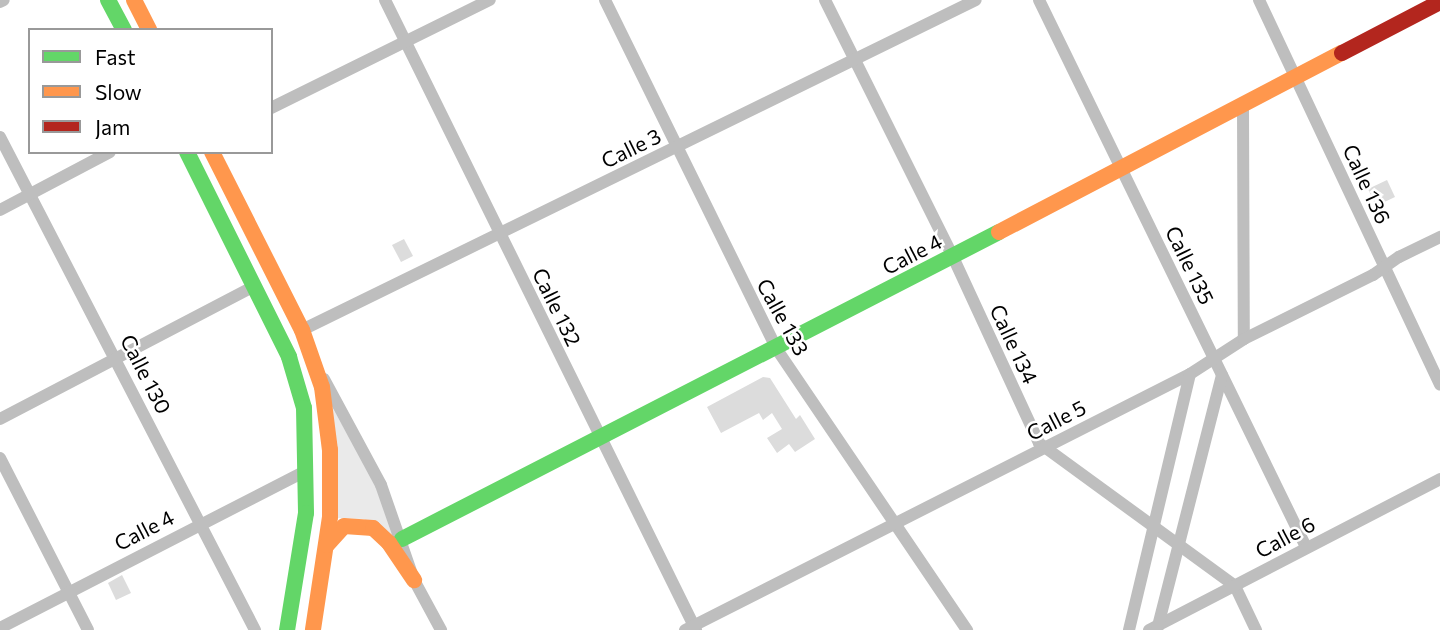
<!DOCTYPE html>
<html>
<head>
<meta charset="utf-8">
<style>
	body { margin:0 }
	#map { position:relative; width:1440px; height:630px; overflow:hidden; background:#fff; font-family:Commissioner,sans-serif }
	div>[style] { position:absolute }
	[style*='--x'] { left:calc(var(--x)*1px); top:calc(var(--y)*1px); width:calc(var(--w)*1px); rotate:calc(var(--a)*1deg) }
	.green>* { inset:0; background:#eaeaea }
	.building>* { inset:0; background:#dcdcdc }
	.street>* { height:12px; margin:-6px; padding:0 6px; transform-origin:6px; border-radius:6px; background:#bebebe }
	.fast>* { height:16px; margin:-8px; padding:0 8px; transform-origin:8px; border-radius:8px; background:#63d668 }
	.slow>* { height:16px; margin:-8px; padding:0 8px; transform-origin:8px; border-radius:8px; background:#ff974d }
	.jam>* { height:16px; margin:-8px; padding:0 8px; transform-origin:8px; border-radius:8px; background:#b3261e }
	span { translate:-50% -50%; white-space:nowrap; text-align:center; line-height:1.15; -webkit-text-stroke:5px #fff; paint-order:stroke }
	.street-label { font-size:21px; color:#000 }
	.legend { position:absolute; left:28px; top:28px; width:245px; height:126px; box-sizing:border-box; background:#fff; border:2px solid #999; margin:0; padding:9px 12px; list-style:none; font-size:21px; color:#000 }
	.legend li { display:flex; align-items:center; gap:14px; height:35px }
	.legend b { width:35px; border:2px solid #999 }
</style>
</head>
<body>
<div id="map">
	<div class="green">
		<i style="clip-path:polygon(331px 405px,376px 485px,400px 548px,364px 519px,337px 518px)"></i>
	</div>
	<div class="building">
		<i style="clip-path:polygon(1387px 180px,1395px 197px,1376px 206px,1368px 189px)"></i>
		<i style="clip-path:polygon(404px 239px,413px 256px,401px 262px,392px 245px)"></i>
		<i style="clip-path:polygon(763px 377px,770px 378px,796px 419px,800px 415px,815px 439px,795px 452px,789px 444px,777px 453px,767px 438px,782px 429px,772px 413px,763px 420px,759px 413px,721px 433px,707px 407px)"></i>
		<i style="clip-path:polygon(122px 575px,131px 593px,116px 600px,108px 583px)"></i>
	</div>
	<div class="street">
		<i style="--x:385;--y:0;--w:703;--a:63.73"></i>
		<i style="--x:605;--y:0;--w:388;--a:63.8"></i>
		<i style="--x:776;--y:348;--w:341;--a:55.9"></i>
		<i style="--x:825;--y:0;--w:287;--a:63.5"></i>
		<i style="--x:953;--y:257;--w:205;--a:65.2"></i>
		<i style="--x:1039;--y:443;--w:243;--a:36.1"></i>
		<i style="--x:1235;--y:586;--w:49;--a:64.5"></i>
		<i style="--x:1039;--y:0;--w:609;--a:63.98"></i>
		<i style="--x:1259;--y:0;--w:425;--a:64.8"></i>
		<i style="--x:0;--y:2;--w:4;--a:-27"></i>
		<i style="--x:1243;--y:106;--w:233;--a:89.8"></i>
		<i style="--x:271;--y:108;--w:244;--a:-26.3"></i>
		<i style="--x:0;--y:137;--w:555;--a:62.65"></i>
		<i style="--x:0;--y:210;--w:124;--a:-27.8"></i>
		<i style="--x:302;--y:330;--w:750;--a:-26.09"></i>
		<i style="--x:324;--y:379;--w:120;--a:61.7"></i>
		<i style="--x:381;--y:485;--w:101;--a:70.8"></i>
		<i style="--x:414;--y:580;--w:57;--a:61.6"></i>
		<i style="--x:0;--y:419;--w:285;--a:-27.6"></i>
		<i style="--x:0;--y:458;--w:193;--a:62.9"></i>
		<i style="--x:0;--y:628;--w:345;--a:-27.2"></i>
		<i style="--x:685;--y:630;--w:566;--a:-26.88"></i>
		<i style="--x:1190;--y:374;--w:64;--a:-32.9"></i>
		<i style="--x:1244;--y:339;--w:144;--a:-26.4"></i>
		<i style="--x:1373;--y:275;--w:32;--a:-35"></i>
		<i style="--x:1399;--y:257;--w:46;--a:-26"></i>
		<i style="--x:1129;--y:630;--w:263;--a:-76.6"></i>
		<i style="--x:1149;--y:630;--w:328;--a:-27.4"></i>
		<i style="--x:1157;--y:630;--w:263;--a:-75.7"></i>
	</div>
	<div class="fast">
		<i style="--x:108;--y:0;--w:34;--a:62"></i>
		<i style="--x:187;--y:152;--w:229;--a:63.5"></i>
		<i style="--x:289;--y:357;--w:53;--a:73.6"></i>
		<i style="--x:304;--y:408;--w:105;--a:88.9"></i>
		<i style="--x:306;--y:513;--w:119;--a:99.2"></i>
		<i style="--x:402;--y:539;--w:671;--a:-27.21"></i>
	</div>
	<div class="slow">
		<i style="--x:134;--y:0;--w:34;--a:63"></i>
		<i style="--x:212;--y:152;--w:199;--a:63.2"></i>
		<i style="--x:302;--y:330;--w:60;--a:70.7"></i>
		<i style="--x:322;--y:387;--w:64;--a:82.8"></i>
		<i style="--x:330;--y:450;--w:67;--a:90"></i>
		<i style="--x:330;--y:517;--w:114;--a:98.6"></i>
		<i style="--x:999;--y:232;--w:387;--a:-27.6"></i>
		<i style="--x:327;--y:545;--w:25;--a:-48"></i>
		<i style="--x:344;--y:526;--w:29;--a:4"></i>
		<i style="--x:373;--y:528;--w:22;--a:43"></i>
		<i style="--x:389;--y:543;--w:45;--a:56"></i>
	</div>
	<div class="jam">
		<i style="--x:1342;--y:53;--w:110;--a:-27.5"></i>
	</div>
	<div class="street-label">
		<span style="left:631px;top:148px;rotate:-26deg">Calle 3</span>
		<span style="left:1367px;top:184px;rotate:65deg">Calle 136</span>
		<span style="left:912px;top:254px;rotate:-27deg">Calle 4</span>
		<span style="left:1190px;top:265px;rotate:64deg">Calle 135</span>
		<span style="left:557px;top:307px;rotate:64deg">Calle 132</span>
		<span style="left:783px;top:317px;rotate:61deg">Calle 133</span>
		<span style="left:1014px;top:344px;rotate:65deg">Calle 134</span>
		<span style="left:146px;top:374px;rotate:63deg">Calle 130</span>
		<span style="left:1056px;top:420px;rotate:-27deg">Calle 5</span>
		<span style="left:144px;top:530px;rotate:-27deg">Calle 4</span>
		<span style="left:1285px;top:537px;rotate:-28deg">Calle 6</span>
	</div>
	<ul class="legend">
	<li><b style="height:9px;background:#63d668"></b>Fast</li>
	<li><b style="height:9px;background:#ff974d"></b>Slow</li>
	<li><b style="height:9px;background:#b3261e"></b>Jam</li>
	</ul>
</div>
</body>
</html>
